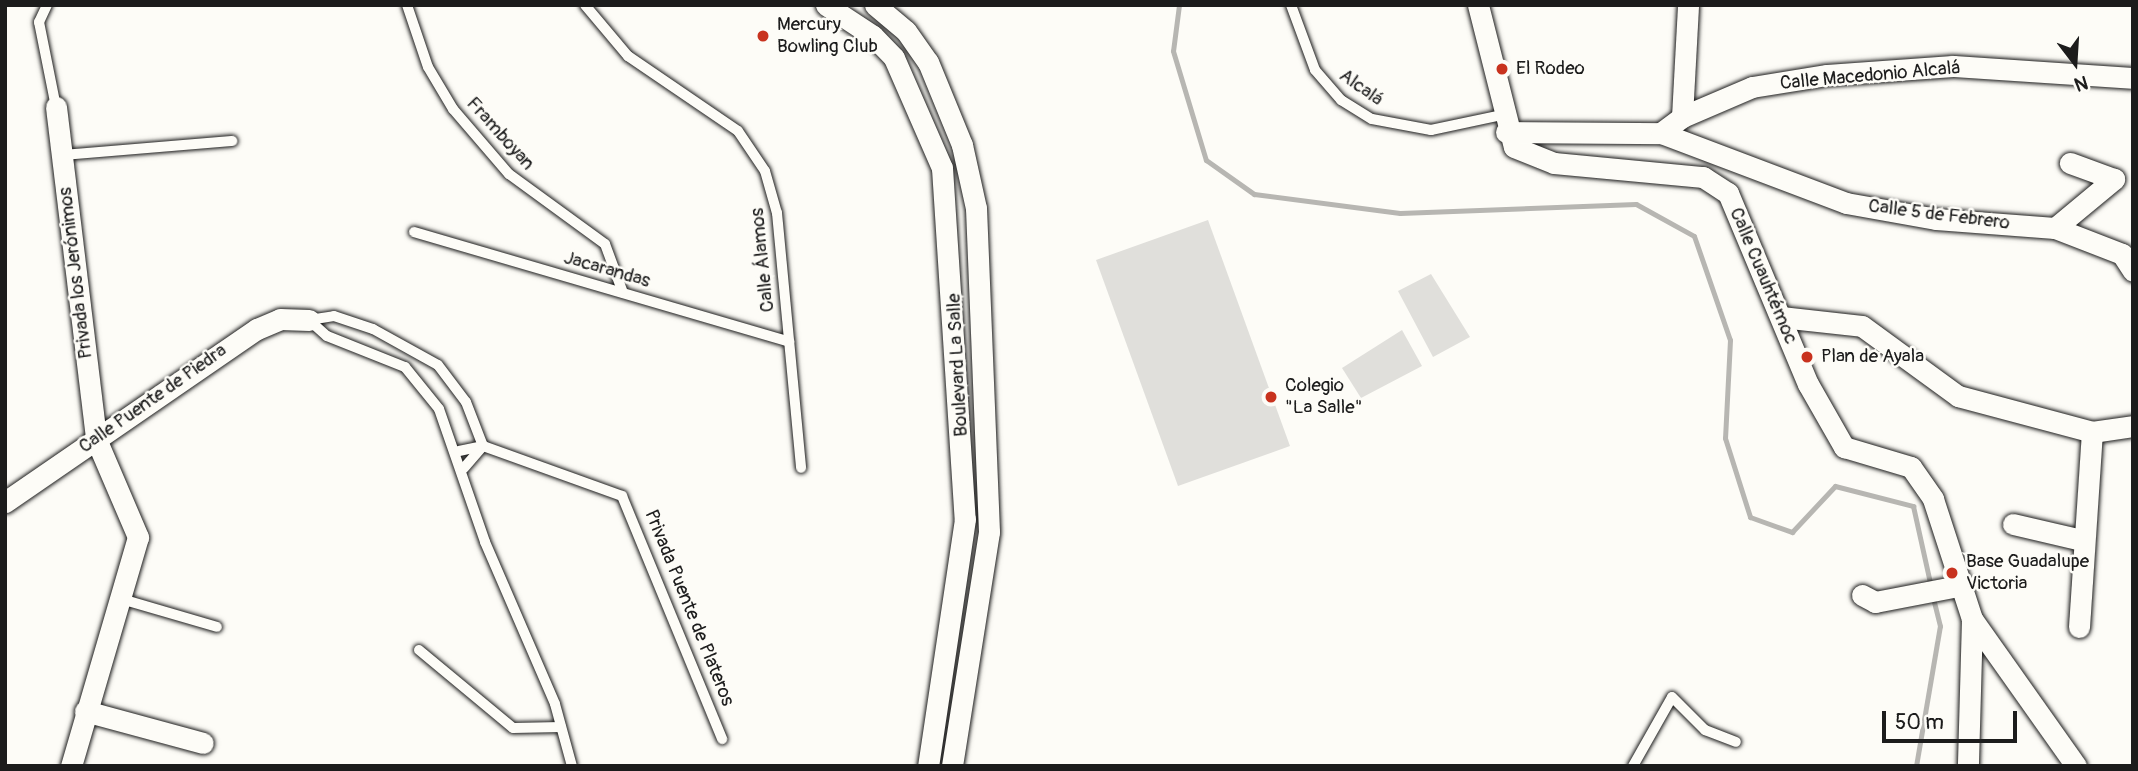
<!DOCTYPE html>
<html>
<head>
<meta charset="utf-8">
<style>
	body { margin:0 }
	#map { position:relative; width:2138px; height:771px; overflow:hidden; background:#fdfcf7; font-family:Pangolin,sans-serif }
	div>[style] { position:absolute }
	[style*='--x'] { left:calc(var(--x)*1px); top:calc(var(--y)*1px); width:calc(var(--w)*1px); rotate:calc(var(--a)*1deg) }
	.green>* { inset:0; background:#e0dfdb }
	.stream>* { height:5px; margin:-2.5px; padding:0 2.5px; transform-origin:2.5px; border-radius:2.5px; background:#b7b6b2 }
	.roads { filter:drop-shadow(0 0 2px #1c1c1c) drop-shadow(0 0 2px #1c1c1c) }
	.lane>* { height:10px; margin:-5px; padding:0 5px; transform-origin:5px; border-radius:5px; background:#fdfcf7 }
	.street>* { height:21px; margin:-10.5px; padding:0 10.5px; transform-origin:10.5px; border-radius:10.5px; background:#fdfcf7 }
	.dots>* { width:19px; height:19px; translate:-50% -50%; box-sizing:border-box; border:4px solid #fdfcf7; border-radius:50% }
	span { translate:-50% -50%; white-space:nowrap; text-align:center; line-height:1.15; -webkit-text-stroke:5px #fdfcf7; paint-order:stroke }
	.poi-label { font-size:19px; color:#1c1c1c }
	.left { translate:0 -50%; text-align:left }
	.street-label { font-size:19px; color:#1c1c1c }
	.frame { position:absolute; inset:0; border:7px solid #1c1c1c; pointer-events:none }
	.north { position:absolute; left:2040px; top:28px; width:70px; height:70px; -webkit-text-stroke:5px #fdfcf7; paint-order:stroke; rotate:163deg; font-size:19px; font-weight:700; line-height:28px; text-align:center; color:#1c1c1c }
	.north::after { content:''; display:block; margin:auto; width:24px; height:32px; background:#1c1c1c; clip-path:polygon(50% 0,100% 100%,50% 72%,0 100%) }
	.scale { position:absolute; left:1882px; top:711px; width:135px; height:32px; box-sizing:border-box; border:4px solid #1c1c1c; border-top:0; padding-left:9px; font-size:21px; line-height:24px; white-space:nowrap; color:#1c1c1c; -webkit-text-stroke:5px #fdfcf7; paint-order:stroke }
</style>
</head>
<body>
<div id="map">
	<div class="green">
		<i style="clip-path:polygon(1208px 220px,1290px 446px,1178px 486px,1096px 260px)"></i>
		<i style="clip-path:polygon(1431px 274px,1470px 337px,1433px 357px,1398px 291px)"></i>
		<i style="clip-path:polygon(1402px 330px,1422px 366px,1361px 398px,1342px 368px)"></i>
	</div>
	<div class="stream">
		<i style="--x:1179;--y:5;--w:46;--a:97.4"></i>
		<i style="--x:1173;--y:51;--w:114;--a:73.2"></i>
		<i style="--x:1206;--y:160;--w:59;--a:35.3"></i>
		<i style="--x:1254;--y:194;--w:147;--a:7.4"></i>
		<i style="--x:1400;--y:213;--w:236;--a:-2.2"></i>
		<i style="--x:1636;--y:204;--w:66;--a:28.9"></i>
		<i style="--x:1694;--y:236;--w:110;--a:70.9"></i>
		<i style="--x:1730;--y:340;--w:98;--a:92.9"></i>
		<i style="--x:1725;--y:438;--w:83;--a:72.4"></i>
		<i style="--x:1750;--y:517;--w:45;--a:19.7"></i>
		<i style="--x:1792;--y:532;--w:63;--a:-46.9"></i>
		<i style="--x:1835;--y:486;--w:81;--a:14.4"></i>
		<i style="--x:1913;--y:506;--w:83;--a:77.5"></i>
		<i style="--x:1916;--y:766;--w:142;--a:-80.3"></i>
		<i style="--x:1940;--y:626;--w:30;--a:-104"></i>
	</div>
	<div class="roads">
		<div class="lane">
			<i style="--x:47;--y:5;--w:19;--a:115"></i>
			<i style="--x:39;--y:22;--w:87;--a:78.7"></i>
			<i style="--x:407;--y:5;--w:65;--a:71.3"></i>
			<i style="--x:428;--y:67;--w:49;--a:59.2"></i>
			<i style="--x:453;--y:109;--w:86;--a:49.3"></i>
			<i style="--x:509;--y:174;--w:119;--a:36.1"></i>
			<i style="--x:605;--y:244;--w:52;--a:69.8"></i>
			<i style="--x:585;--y:5;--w:67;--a:49.9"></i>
			<i style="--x:628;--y:56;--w:133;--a:34.3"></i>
			<i style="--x:738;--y:131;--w:48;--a:56"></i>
			<i style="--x:765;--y:171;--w:44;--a:74.1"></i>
			<i style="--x:777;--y:213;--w:256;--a:84.6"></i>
			<i style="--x:1291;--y:5;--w:69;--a:69.7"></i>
			<i style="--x:1315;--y:70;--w:40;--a:49"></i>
			<i style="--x:1341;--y:100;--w:36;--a:32"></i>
			<i style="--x:1372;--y:119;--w:60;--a:10.6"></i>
			<i style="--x:1431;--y:130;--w:73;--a:-11.9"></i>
			<i style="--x:62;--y:155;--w:171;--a:-4.7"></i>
			<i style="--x:414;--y:232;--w:391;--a:16.3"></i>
			<i style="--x:309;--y:320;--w:24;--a:42"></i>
			<i style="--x:327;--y:336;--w:84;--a:21.7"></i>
			<i style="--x:405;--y:367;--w:54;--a:51"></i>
			<i style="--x:439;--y:409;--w:141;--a:70.9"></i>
			<i style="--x:485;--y:542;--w:176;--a:66.6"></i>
			<i style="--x:555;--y:704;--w:64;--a:74.7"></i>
			<i style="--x:309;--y:320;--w:25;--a:-9"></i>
			<i style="--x:334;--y:316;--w:41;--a:18.4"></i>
			<i style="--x:373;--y:329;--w:74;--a:29"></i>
			<i style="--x:438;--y:365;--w:46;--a:52.9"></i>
			<i style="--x:466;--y:402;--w:47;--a:68.9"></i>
			<i style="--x:483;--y:446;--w:29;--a:131"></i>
			<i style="--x:459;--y:451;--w:25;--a:-12"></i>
			<i style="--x:483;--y:446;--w:148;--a:19.8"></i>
			<i style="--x:622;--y:496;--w:263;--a:67.6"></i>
			<i style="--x:118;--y:598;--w:103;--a:16.3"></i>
			<i style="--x:419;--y:650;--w:122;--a:39.7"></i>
			<i style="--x:513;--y:728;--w:48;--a:-1.2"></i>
			<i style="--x:1633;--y:766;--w:79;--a:-60.5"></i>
			<i style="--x:1672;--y:697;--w:47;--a:45"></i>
			<i style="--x:1705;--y:730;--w:33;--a:21"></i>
		</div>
		<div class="street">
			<i style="--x:826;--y:5;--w:56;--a:33.4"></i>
			<i style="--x:873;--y:36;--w:30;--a:46"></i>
			<i style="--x:894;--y:58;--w:120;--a:66.4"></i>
			<i style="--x:942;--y:168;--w:352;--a:86.3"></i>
			<i style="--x:965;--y:519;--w:250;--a:98.5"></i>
			<i style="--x:875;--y:5;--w:40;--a:40"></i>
			<i style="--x:906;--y:31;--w:38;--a:55"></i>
			<i style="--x:928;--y:62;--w:90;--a:67.7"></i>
			<i style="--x:962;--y:145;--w:65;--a:77.5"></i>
			<i style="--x:976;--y:208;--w:324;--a:87.7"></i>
			<i style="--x:989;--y:532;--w:237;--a:99"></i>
			<i style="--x:1478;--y:5;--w:146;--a:75.8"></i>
			<i style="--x:1514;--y:147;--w:43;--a:21.8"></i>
			<i style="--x:1554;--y:163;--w:150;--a:5.4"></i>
			<i style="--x:1703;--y:177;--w:30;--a:33"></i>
			<i style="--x:1728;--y:193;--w:207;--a:67.3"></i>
			<i style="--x:1808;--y:384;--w:73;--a:60.3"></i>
			<i style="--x:1844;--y:447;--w:70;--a:16.6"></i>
			<i style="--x:1911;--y:467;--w:39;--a:55"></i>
			<i style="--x:1933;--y:499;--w:126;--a:72"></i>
			<i style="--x:1972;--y:619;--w:147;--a:91.6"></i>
			<i style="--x:56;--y:107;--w:334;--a:83.1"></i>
			<i style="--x:96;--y:439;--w:107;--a:66.8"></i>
			<i style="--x:138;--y:537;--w:239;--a:106.3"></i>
			<i style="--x:1682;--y:117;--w:112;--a:-86.9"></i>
			<i style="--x:1506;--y:132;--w:155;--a:0.4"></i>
			<i style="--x:1661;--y:133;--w:198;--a:20.7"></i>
			<i style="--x:1846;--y:203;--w:91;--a:10.1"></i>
			<i style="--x:1936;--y:219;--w:119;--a:4.3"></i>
			<i style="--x:2055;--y:228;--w:72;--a:21.2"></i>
			<i style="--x:2122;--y:254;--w:20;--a:57"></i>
			<i style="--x:1661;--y:133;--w:26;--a:-37"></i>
			<i style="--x:1682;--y:117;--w:76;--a:-23.2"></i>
			<i style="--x:1752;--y:87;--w:76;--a:-9.1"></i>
			<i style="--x:1827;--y:75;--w:126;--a:-4.1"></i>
			<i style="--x:1953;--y:66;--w:180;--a:3.8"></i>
			<i style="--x:2055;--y:228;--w:77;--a:-39.7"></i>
			<i style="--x:2114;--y:179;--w:47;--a:-160"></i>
			<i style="--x:1781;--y:317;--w:81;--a:6.3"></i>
			<i style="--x:1862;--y:326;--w:119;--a:36.1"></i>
			<i style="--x:1958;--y:396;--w:139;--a:15"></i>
			<i style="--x:2092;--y:432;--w:41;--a:-8.3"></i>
			<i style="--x:5;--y:502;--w:306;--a:-34.5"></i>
			<i style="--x:257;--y:329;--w:25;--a:-23"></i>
			<i style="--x:280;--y:319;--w:29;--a:2"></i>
			<i style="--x:2013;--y:524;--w:71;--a:13.1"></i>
			<i style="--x:1862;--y:595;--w:15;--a:28"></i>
			<i style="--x:1875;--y:602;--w:90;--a:-10.9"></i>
			<i style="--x:1972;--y:619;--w:180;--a:54.7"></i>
			<i style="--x:2079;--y:627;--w:195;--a:-86.2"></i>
			<i style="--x:85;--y:711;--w:122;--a:15.2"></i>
		</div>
	</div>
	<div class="dots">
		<i style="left:763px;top:36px;background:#c8321e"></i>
		<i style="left:1502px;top:69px;background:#c8321e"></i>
		<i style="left:1807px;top:357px;background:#c8321e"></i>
		<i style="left:1271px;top:397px;background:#c8321e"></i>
		<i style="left:1952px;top:573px;background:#c8321e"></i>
	</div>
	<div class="poi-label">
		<span class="left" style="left:777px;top:36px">Mercury<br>Bowling Club</span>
		<span class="left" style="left:1516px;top:69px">El Rodeo</span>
		<span class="left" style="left:1821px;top:357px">Plan de Ayala</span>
		<span class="left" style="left:1285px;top:397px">Colegio<br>"La Salle"</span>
		<span class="left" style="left:1966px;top:573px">Base Guadalupe<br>Victoria</span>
	</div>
	<div class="street-label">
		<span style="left:1870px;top:76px;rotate:-5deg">Calle Macedonio Alcalá</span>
		<span style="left:1361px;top:88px;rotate:36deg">Alcalá</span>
		<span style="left:500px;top:134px;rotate:48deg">Framboyan</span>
		<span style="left:1939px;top:215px;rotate:7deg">Calle 5 de Febrero</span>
		<span style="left:763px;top:260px;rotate:-96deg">Calle Álamos</span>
		<span style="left:607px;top:270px;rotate:16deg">Jacarandas</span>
		<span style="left:76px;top:273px;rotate:-97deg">Privada los Jerónimos</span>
		<span style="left:1763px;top:276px;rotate:67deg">Calle Cuauhtémoc</span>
		<span style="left:958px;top:365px;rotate:-93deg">Boulevard La Salle</span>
		<span style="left:153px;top:399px;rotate:-35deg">Calle Puente de Piedra</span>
		<span style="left:689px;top:608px;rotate:68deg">Privada Puente de Plateros</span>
	</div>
	<div class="frame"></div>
	<div class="north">N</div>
	<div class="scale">50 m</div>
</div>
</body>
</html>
